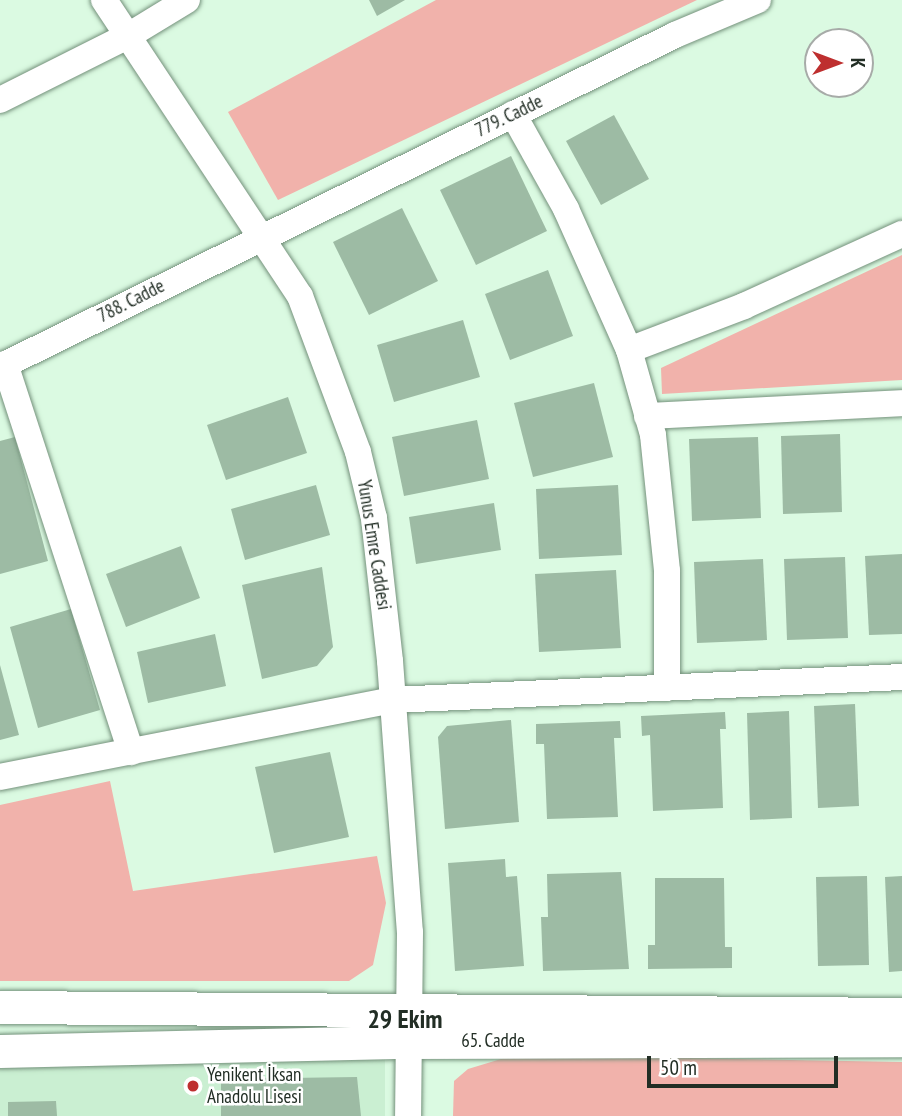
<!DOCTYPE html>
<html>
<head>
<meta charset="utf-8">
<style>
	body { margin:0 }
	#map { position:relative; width:902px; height:1116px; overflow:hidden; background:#dbfae2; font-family:"PT Sans Narrow",sans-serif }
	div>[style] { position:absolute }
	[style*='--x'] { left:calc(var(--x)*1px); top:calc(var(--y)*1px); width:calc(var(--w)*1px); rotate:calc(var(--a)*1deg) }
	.built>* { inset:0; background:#caefd2 }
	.green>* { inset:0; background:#f1b2ab }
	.building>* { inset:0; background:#9dbba4 }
	.roads { filter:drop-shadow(0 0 2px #74917b) drop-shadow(0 0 2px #74917b) }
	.minor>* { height:26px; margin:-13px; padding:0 13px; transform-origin:13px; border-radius:13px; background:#fff }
	.major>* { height:33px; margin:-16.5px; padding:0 16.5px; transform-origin:16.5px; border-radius:16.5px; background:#fff }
	.dots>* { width:19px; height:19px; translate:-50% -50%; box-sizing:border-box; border:4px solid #fff; border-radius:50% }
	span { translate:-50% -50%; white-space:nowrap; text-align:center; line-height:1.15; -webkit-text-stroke:5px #fff; paint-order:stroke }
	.street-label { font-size:19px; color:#222e25 }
	.poi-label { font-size:19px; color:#222e25 }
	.left { translate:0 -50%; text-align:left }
	.district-label { font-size:26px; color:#222e25; font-weight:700 }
	.north { position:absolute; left:804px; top:28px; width:70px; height:70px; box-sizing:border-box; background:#fff; border:2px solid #a7aba8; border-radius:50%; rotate:90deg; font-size:19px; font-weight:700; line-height:28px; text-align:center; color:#222e25 }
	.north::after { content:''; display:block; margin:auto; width:24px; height:32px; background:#be2f2f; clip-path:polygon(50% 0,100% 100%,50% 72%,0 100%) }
	.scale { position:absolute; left:647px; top:1056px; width:191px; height:32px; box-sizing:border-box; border:4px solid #222e25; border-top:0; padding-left:9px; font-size:21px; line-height:24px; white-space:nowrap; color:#222e25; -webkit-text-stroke:5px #fff; paint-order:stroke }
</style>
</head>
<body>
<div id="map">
	<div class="built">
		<i style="clip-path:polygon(385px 1054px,385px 1116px,0 1116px,0 1056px)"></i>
	</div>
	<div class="green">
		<i style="clip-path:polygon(436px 0,697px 0,278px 200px,228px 112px)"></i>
		<i style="clip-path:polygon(902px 255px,902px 380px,662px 394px,661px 368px)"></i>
		<i style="clip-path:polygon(110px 781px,133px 891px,377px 856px,386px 903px,373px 965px,349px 981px,0 981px,0 805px)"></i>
		<i style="clip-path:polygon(514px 1055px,902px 1062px,902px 1116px,453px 1116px,454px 1081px,468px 1069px)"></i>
	</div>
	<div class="building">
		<i style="clip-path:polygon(369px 0,405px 0,377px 16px)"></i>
		<i style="clip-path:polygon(614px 115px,649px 179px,601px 205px,566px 141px)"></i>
		<i style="clip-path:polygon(511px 156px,547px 231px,476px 265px,440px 190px)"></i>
		<i style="clip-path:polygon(402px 208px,438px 281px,369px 315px,333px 242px)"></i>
		<i style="clip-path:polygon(548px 270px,573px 336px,510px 360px,485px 294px)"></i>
		<i style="clip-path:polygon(463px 320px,480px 377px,394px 402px,377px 345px)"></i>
		<i style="clip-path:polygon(594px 383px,613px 457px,533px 477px,514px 403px)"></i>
		<i style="clip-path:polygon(288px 397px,307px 453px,226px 480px,207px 425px)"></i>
		<i style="clip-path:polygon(477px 420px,489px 479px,404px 496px,392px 437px)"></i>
		<i style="clip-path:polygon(840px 434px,842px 512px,783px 514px,781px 436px)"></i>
		<i style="clip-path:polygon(15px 437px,48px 561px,0 574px,0 441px)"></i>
		<i style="clip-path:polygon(758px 437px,761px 518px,692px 521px,689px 439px)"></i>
		<i style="clip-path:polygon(316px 485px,330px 535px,245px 560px,231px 509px)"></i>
		<i style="clip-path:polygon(618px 485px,622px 555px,539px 559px,536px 489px)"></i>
		<i style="clip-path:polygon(494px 503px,501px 550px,416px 564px,409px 517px)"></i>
		<i style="clip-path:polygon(181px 546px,200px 598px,126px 627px,106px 574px)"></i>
		<i style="clip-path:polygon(902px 554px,902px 634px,869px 635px,865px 556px)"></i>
		<i style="clip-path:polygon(845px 557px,848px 638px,787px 640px,784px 559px)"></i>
		<i style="clip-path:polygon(763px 559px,767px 640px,697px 643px,694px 562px)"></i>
		<i style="clip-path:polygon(322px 567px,333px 647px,317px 666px,262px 679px,242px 585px)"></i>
		<i style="clip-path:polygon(616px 570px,621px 648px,539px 652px,535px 574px)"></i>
		<i style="clip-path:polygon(71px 609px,100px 710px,38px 728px,10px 627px)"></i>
		<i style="clip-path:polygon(215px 634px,226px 686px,148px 703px,137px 652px)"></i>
		<i style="clip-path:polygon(0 665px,19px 735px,0 740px)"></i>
		<i style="clip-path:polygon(855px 704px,859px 806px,818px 808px,814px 706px)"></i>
		<i style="clip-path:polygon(789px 711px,792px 818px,750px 820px,747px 713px)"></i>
		<i style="clip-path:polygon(725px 712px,726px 729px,720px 729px,723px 808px,653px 811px,650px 735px,642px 736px,641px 716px)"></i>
		<i style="clip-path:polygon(511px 720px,519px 822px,445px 829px,438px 737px,447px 726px)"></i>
		<i style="clip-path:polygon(620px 721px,621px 738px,614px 738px,618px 817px,547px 819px,544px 744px,536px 744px,536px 724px)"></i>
		<i style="clip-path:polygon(330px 752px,349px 837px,274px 853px,255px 767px)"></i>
		<i style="clip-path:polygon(505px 859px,506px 877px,517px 876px,524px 966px,455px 971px,448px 863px)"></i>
		<i style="clip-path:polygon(621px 872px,629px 969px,543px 971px,541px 917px,548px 917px,547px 874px)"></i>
		<i style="clip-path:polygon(867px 876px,869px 965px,818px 966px,816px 877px)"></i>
		<i style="clip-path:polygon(902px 876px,902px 971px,889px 972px,885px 877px)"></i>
		<i style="clip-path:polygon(655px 878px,724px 878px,725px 947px,732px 947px,732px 968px,648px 969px,648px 945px,655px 945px)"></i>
		<i style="clip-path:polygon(357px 1077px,361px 1116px,221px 1116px,221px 1079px)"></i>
		<i style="clip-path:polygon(56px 1101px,57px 1116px,8px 1116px,8px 1102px)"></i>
	</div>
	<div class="roads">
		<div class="minor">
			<i style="--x:104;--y:0;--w:355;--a:56.5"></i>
			<i style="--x:300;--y:296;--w:166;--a:69.6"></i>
			<i style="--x:358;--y:452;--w:68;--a:76.4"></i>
			<i style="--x:374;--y:518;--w:144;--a:83.6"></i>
			<i style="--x:390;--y:661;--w:272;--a:85.8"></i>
			<i style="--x:410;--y:932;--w:184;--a:90.6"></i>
			<i style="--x:0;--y:100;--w:143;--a:-26.6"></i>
			<i style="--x:128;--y:36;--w:69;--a:-31.4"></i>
			<i style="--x:513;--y:114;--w:109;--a:60.8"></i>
			<i style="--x:566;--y:209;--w:154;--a:65.9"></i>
			<i style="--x:629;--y:350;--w:88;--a:74.2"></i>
			<i style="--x:653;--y:435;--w:137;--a:84.1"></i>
			<i style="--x:667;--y:571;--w:117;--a:90"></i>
			<i style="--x:629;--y:350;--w:123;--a:-20.9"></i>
			<i style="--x:744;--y:306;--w:174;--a:-24.5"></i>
			<i style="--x:5;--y:364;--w:408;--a:72"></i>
			<i style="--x:0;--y:367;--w:752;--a:-26.19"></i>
			<i style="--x:675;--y:35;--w:90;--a:-22.9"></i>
			<i style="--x:647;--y:416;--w:255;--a:-2.9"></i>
			<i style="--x:0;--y:777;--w:399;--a:-11.1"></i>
			<i style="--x:392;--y:700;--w:511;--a:-2.58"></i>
		</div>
		<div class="major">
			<i style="--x:0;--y:1007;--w:902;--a:0.44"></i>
			<i style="--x:0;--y:1051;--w:406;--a:-1.3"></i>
			<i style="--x:406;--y:1042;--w:496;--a:-0.2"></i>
		</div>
	</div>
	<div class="dots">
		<i style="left:193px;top:1086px;background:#be2f2f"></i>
	</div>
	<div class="street-label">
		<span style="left:509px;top:116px;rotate:-26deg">779. Cadde</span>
		<span style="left:131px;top:301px;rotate:-27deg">788. Cadde</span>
		<span style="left:374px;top:545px;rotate:81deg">Yunus Emre Caddesi</span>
		<span style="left:493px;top:1041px">65. Cadde</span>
	</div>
	<div class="poi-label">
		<span class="left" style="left:207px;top:1086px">Yenikent İksan<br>Anadolu Lisesi</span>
	</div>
	<div class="district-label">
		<span style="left:405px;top:1019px">29 Ekim</span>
	</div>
	<div class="north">K</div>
	<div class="scale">50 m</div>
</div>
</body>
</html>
